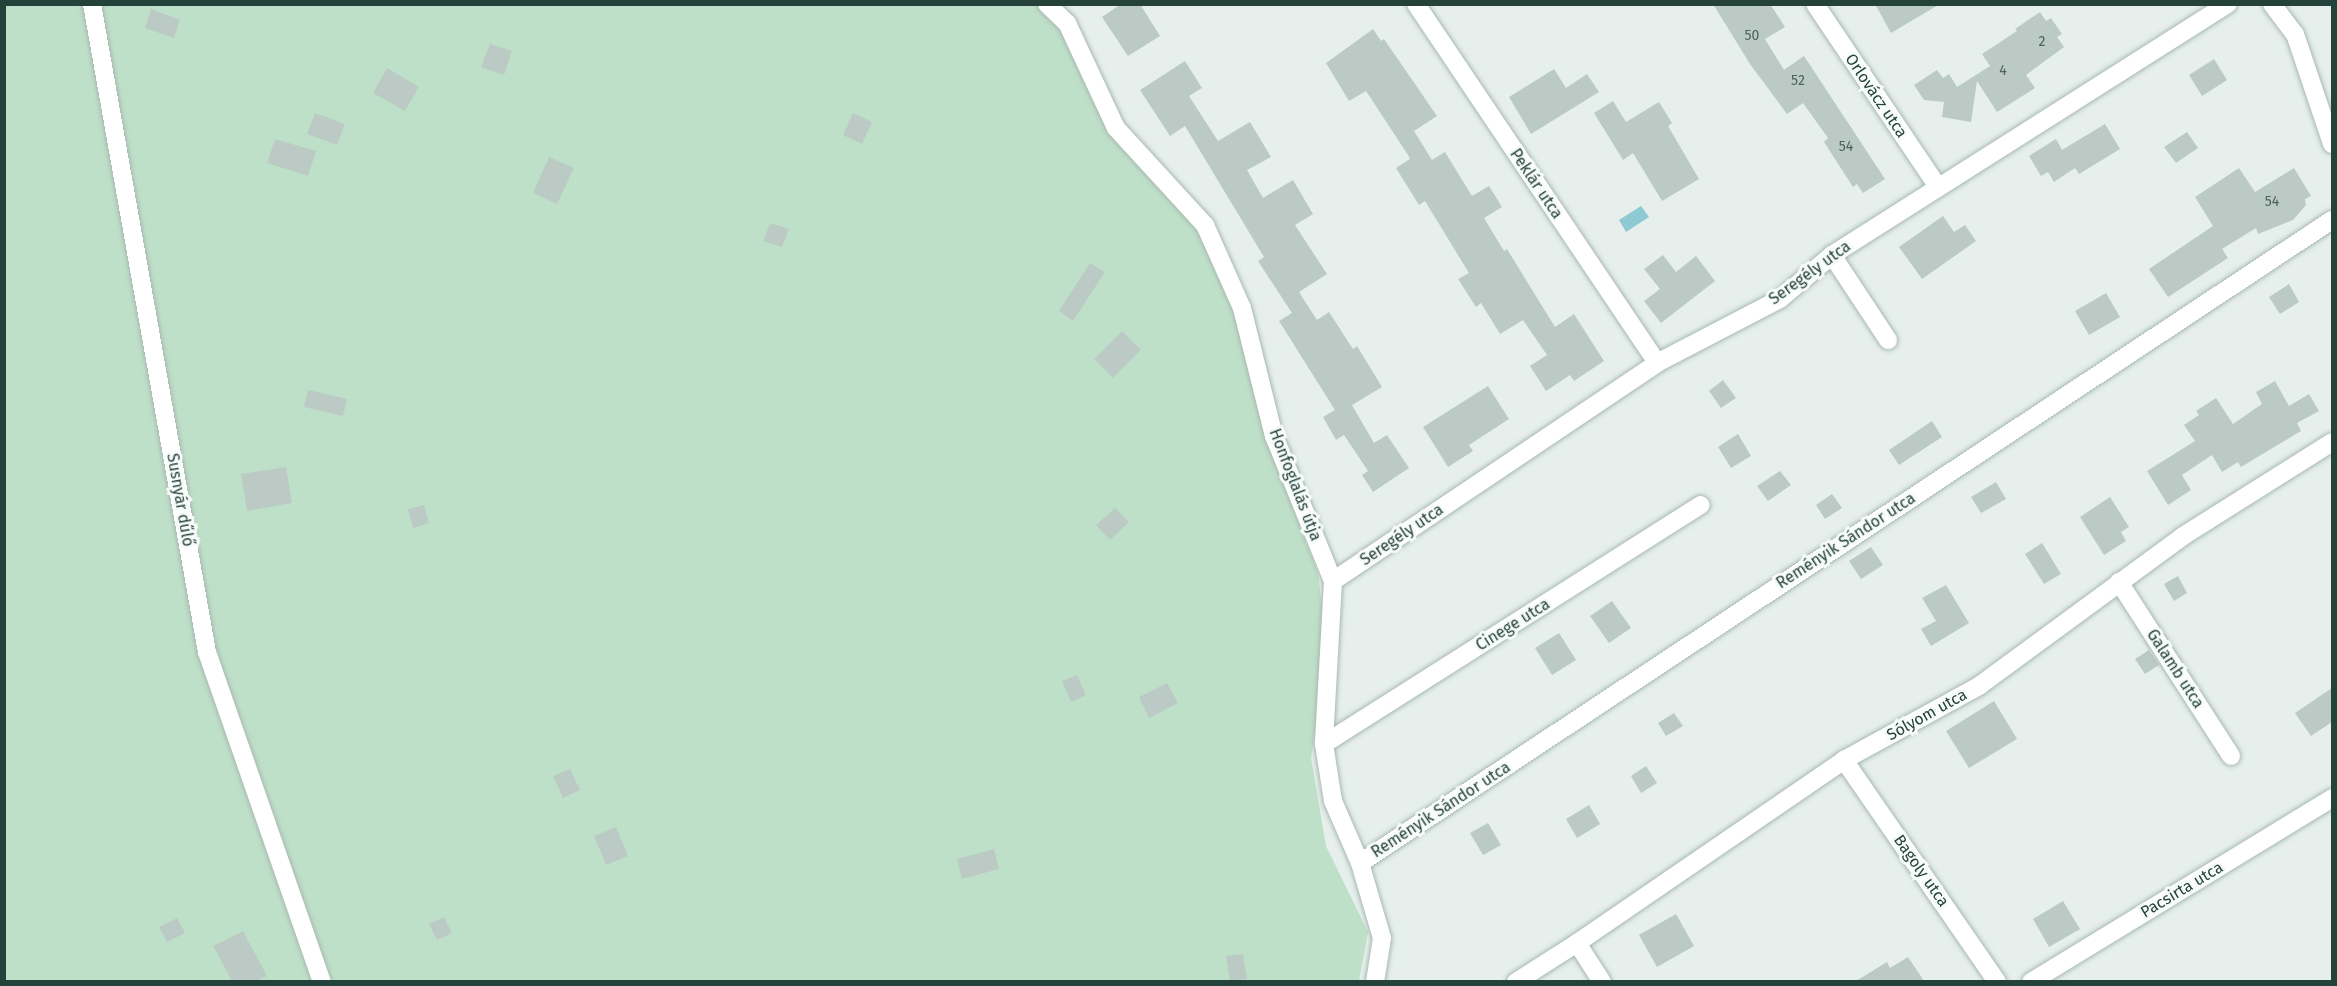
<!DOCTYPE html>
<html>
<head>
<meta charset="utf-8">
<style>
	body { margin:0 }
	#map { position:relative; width:2337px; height:986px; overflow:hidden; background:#e6efeb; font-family:"Fira Sans",sans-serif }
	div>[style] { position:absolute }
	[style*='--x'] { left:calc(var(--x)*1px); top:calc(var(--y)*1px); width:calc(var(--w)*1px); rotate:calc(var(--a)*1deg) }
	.green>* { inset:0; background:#bfe0c8 }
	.water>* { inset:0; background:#8ec9d4 }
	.building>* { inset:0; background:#bbcac4 }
	.roads { filter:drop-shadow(0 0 2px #a8b8b2) drop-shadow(0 0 2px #a8b8b2) }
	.street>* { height:18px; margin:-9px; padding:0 9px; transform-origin:9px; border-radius:9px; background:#fff }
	span { translate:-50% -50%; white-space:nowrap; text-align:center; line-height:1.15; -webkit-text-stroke:6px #f7fbf9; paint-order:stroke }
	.number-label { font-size:14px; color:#4a645c }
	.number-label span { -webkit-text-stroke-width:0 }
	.street-label { font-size:16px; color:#24423a }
	.frame { position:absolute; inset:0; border:6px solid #24423a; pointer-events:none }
</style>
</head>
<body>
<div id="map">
	<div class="green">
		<i style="clip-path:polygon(1047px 4px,1116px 128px,1205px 225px,1242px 308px,1276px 465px,1318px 573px,1327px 651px,1311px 758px,1326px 846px,1368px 932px,1359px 981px,5px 982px,5px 5px)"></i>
	</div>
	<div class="water">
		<i style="clip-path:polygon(1641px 206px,1649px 217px,1626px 232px,1619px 220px)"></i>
	</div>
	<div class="building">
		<i style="clip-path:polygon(1121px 4px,1140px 4px,1160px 36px,1128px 56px,1102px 17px)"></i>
		<i style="clip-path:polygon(1713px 4px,1770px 4px,1785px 27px,1765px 39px,1784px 70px,1804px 56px,1885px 179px,1863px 193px,1857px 184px,1853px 187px,1824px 142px,1828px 138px,1803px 103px,1787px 114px,1750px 64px)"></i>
		<i style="clip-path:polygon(1875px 4px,1940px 4px,1891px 33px)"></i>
		<i style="clip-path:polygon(151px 9px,180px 20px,174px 38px,145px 28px)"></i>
		<i style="clip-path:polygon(2040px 12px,2046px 21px,2051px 18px,2062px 34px,2057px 37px,2064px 47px,2026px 75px,2035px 88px,1997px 112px,1977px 81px,1971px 122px,1942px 117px,1944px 102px,1924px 100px,1914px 85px,1937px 70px,1943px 78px,1949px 74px,1957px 87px,1990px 66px,1982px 54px,2017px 31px,2015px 29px)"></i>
		<i style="clip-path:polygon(1373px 29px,1381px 41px,1384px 39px,1437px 116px,1414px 131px,1432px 160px,1445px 152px,1472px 196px,1489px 186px,1502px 207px,1484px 218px,1504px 251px,1507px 249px,1555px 327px,1574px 314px,1604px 361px,1574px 381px,1570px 375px,1546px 391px,1530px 366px,1547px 355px,1523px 320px,1500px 334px,1481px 303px,1476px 307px,1458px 279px,1469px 273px,1425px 201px,1419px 205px,1396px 168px,1410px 159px,1408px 155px,1366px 91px,1349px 101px,1326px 63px)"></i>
		<i style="clip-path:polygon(490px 44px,512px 51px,504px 75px,481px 67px)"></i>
		<i style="clip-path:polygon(2214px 59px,2227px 80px,2202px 96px,2189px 75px)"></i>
		<i style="clip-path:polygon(1185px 61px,1202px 88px,1189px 96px,1218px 141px,1250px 122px,1271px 157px,1247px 170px,1263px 198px,1293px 180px,1313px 214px,1295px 225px,1327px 274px,1299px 292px,1317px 320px,1329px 312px,1353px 349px,1357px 346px,1382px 387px,1352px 405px,1374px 443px,1387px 435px,1409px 468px,1373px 492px,1362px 475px,1368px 471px,1344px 435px,1336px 440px,1323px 417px,1335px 410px,1279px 321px,1292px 313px,1258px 261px,1264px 257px,1185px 126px,1170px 136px,1140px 90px)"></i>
		<i style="clip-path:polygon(387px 68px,419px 87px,405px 111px,373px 93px)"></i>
		<i style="clip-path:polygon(1554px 69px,1566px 88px,1587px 74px,1599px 92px,1531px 134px,1509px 97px)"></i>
		<i style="clip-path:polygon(1613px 101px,1626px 122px,1659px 102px,1672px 123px,1668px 126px,1699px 179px,1662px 201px,1633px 153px,1623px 160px,1594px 113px)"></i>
		<i style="clip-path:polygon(315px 113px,345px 124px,337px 145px,307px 134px)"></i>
		<i style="clip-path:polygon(853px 113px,872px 122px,862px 144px,843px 135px)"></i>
		<i style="clip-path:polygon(2105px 124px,2120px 149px,2079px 174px,2075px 168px,2054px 182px,2048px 172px,2041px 176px,2029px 156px,2056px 139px,2062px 150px)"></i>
		<i style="clip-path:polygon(2187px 132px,2198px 148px,2176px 163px,2164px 147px)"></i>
		<i style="clip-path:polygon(275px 139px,316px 151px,308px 176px,267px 163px)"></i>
		<i style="clip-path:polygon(549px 157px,574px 168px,557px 204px,533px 193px)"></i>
		<i style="clip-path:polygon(2239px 168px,2255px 192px,2294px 168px,2311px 196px,2305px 199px,2306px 205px,2293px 220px,2258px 234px,2256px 228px,2222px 249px,2228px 258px,2168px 297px,2149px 269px,2213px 226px,2195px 197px)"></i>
		<i style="clip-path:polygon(1943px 216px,1954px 232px,1965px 225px,1976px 241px,1922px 279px,1899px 247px)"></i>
		<i style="clip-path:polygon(770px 223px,789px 229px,782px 247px,763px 241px)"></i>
		<i style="clip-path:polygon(1663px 255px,1676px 272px,1696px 256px,1715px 281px,1661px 323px,1644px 301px,1660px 289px,1644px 269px)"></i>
		<i style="clip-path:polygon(1090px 263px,1105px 272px,1073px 321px,1059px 311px)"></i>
		<i style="clip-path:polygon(2289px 284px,2299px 302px,2280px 314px,2269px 297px)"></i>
		<i style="clip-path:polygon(2106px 293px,2120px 317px,2089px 335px,2075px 311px)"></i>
		<i style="clip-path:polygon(1122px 331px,1141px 350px,1113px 378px,1094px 359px)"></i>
		<i style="clip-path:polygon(1723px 380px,1736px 398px,1721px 408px,1709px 391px)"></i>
		<i style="clip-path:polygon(2275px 381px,2289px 406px,2309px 394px,2319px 411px,2297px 423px,2301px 431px,2241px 467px,2238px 462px,2222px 472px,2212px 455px,2182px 475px,2191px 490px,2168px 505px,2147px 471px,2195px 441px,2184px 425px,2199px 415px,2196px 411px,2216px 398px,2233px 424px,2262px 404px,2256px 392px)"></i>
		<i style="clip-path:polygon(1488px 386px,1509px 419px,1469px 445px,1473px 451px,1448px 467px,1423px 427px)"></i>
		<i style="clip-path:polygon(308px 390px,347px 399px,343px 416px,304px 407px)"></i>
		<i style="clip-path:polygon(1932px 421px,1942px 437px,1899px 465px,1889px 450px)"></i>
		<i style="clip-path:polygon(1738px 434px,1751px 456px,1731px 468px,1718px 447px)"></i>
		<i style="clip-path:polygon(286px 467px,292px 503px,247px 511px,241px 474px)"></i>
		<i style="clip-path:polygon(1780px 471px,1791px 485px,1768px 501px,1757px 486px)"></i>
		<i style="clip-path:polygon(1996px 482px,2006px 499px,1981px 513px,1971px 497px)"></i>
		<i style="clip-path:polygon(1832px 494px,1842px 508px,1825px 519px,1816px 505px)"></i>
		<i style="clip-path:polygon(2110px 497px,2129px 527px,2121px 532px,2126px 541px,2104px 555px,2080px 517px)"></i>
		<i style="clip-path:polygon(424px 505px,429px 523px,413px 528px,408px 509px)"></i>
		<i style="clip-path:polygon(1115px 508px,1129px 522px,1110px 540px,1096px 525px)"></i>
		<i style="clip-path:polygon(2042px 543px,2061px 574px,2044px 584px,2025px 554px)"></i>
		<i style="clip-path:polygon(1871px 547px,1883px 565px,1861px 579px,1849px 561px)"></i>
		<i style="clip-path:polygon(2178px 576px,2187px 593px,2174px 601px,2164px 584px)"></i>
		<i style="clip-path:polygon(1946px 585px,1969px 623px,1931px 646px,1921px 629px,1936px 621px,1922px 598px)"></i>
		<i style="clip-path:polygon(1612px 601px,1631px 628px,1609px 643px,1590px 616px)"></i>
		<i style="clip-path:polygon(1559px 633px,1576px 660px,1552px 675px,1535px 648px)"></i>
		<i style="clip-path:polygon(2149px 650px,2159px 665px,2145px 674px,2135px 659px)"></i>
		<i style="clip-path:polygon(1077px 675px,1086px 695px,1071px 702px,1062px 681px)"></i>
		<i style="clip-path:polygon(1167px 683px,1178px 703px,1149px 718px,1139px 697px)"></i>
		<i style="clip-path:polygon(2332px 688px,2332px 722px,2311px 736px,2295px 713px)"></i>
		<i style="clip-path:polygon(1994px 701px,2017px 739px,1969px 768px,1946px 731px)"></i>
		<i style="clip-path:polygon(1674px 713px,1683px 726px,1666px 736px,1658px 723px)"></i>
		<i style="clip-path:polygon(1646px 766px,1657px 783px,1641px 793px,1631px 776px)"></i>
		<i style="clip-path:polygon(570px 769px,580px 790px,563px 798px,553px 776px)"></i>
		<i style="clip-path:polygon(1589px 805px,1600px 824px,1577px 838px,1566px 819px)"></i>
		<i style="clip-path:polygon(1488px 823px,1501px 845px,1483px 855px,1470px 833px)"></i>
		<i style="clip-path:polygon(616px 827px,628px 856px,606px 865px,594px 836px)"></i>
		<i style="clip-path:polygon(994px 849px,999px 869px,962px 879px,957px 859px)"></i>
		<i style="clip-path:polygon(2063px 901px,2080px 929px,2049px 947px,2033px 919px)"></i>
		<i style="clip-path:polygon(1676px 914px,1694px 946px,1657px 967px,1639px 935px)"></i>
		<i style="clip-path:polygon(444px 917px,452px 933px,437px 940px,429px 924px)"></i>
		<i style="clip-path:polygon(177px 918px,185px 933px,167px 942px,159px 927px)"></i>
		<i style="clip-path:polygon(243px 931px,267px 976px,256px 981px,232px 981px,213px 946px)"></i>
		<i style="clip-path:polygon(1243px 954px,1247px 979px,1230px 981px,1226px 956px)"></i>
		<i style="clip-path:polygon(1908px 957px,1924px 981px,1856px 981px,1887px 962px,1890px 968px)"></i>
	</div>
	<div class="roads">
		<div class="street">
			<i style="--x:92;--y:4;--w:658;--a:79.94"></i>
			<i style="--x:207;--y:652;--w:349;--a:70.8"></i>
			<i style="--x:1047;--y:4;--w:28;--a:44"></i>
			<i style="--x:1067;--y:23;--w:116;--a:65"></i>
			<i style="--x:1116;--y:128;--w:132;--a:47.5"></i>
			<i style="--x:1205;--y:225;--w:91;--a:66"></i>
			<i style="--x:1242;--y:308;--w:132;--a:76"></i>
			<i style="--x:1274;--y:436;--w:157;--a:67.9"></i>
			<i style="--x:1333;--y:581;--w:163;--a:93.2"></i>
			<i style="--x:1324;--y:744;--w:58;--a:81"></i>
			<i style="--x:1333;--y:801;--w:68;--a:66.5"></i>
			<i style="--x:1360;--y:863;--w:78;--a:73.7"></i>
			<i style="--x:1382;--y:938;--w:45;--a:99"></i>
			<i style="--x:1416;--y:4;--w:432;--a:56.1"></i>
			<i style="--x:1815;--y:4;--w:220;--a:56.1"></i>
			<i style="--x:2272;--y:4;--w:38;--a:53"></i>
			<i style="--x:2295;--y:34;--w:116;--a:71.4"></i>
			<i style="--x:1832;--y:255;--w:102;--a:56.6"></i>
			<i style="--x:1333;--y:581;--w:391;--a:-33.9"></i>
			<i style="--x:1657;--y:363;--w:139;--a:-27.5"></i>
			<i style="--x:1780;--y:299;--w:68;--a:-40.2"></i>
			<i style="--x:1832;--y:255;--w:469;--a:-32.4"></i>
			<i style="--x:2119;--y:582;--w:207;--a:57.2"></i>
			<i style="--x:1324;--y:744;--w:446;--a:-32.4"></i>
			<i style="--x:1844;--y:760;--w:270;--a:55.4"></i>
			<i style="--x:1360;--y:863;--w:1165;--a:-33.49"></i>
			<i style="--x:1577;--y:943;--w:46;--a:57.3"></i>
			<i style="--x:1516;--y:982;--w:72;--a:-32.6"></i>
			<i style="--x:1577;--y:943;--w:324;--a:-34.4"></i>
			<i style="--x:1844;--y:760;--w:154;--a:-28.7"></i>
			<i style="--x:1979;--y:686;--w:253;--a:-36.3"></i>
			<i style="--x:2183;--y:536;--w:176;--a:-32.2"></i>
			<i style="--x:2031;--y:982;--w:353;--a:-31.4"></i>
		</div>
	</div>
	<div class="number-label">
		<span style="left:1752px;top:36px">50</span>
		<span style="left:2042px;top:42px">2</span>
		<span style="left:2003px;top:71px">4</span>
		<span style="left:1798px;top:81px">52</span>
		<span style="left:1846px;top:147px">54</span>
		<span style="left:2272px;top:202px">54</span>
	</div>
	<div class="street-label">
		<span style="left:1876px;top:96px;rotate:56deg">Orlovácz utca</span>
		<span style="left:1536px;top:184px;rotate:56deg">Peklár utca</span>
		<span style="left:1810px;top:273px;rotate:-36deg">Seregély utca</span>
		<span style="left:1295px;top:485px;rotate:69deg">Honfoglalás útja</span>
		<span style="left:180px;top:500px;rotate:80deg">Susnyár dűlő</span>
		<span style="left:1402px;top:535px;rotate:-34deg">Seregély utca</span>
		<span style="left:1846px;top:541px;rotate:-33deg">Reményik Sándor utca</span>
		<span style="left:1513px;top:625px;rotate:-32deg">Cinege utca</span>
		<span style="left:2175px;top:669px;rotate:57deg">Galamb utca</span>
		<span style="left:1927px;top:715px;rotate:-29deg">Sólyom utca</span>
		<span style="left:1441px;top:810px;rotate:-33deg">Reményik Sándor utca</span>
		<span style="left:1921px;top:871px;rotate:55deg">Bagoly utca</span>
		<span style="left:2182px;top:890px;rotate:-31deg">Pacsirta utca</span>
	</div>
	<div class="frame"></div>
</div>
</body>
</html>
